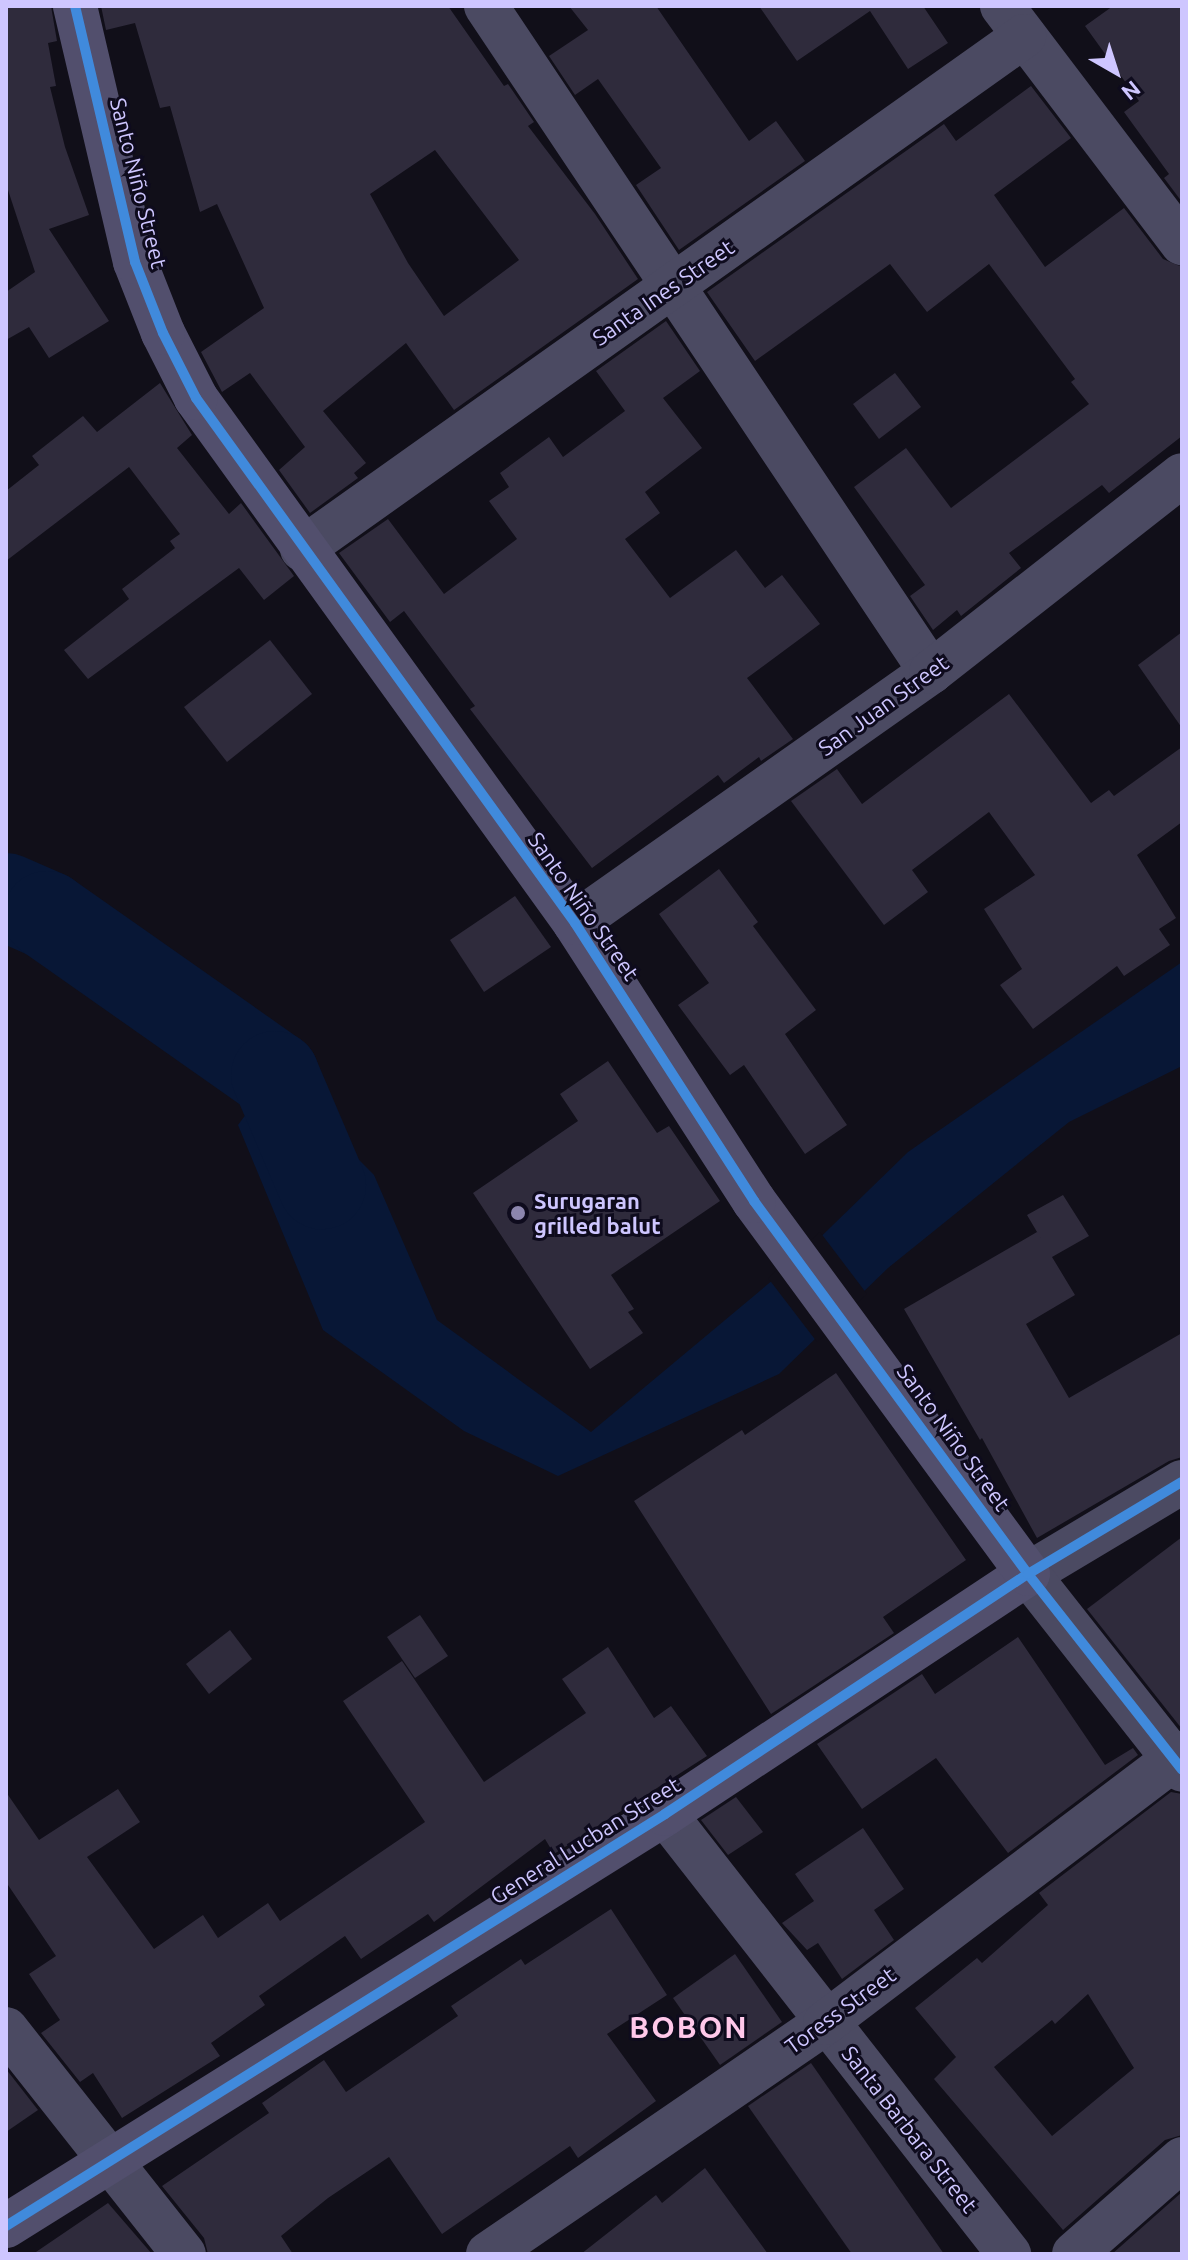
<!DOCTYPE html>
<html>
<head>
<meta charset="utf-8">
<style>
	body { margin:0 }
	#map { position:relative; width:1188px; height:2260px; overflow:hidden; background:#110f19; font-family:Ubuntu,sans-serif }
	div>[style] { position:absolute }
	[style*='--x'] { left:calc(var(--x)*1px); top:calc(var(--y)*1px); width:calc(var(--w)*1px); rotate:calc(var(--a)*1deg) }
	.water>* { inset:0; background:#081736 }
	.pier>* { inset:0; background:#110f19 }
	.river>* { height:88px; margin:-44px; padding:0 44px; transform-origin:44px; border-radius:44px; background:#081736 }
	.building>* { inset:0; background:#2f2b3c }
	.street>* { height:44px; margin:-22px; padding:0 22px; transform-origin:22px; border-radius:22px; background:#4b4a62 }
	.secondary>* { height:44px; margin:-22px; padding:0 22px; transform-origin:22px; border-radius:22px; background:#524f6d }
	.cycleway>* { height:10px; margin:-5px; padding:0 5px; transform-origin:5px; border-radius:5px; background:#408adc }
	.dots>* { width:22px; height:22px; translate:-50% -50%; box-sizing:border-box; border:4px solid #0e0b1d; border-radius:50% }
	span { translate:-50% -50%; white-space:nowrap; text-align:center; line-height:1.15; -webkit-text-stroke:6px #0e0b1d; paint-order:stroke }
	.street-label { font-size:22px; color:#cec6ff }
	.poi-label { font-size:22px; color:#cec6ff; font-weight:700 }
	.left { translate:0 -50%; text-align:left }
	.district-label { font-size:30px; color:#ffc8ea; font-weight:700; letter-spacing:2px }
	.frame { position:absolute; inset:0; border:8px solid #cec6ff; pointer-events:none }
	.north { position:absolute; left:1076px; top:32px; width:80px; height:80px; -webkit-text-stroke:6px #0e0b1d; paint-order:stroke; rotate:141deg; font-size:22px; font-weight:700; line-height:32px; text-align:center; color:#cec6ff }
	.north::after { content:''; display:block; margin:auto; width:28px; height:36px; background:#cec6ff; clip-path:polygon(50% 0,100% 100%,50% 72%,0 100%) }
</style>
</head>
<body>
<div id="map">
	<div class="water">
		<i style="clip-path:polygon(1182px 962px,1182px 1066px,1069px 1122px,888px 1268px,779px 1374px,558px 1476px,464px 1431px,323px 1330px,238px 1125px,275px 1075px,374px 1175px,437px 1320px,591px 1432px,798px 1259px,908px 1152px)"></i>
	</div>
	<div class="pier">
		<i style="clip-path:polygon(820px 1232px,867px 1294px,817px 1342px,768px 1278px)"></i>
	</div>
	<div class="river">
		<i style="--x:6;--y:897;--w:45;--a:23.7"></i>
		<i style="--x:47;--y:915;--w:279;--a:35.1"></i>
		<i style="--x:275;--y:1075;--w:120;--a:66.9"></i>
	</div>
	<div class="building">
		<i style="clip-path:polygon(6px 6px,51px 6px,57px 41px,48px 43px,56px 86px,50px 87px,65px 147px,89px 215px,49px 229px,109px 321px,49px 358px,29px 327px,6px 340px,6px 292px,35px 272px,6px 184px)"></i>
		<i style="clip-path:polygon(evenodd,101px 6px,448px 6px,504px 86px,508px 84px,534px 122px,528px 126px,595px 214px,638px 279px,454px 410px,406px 343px,323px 411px,366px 463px,354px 473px,358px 478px,310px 513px,279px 470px,305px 447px,250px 373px,222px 392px,201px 352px,264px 308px,217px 204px,200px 212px,170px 106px,160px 108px,135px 23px,106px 30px,101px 6px,435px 150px,519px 260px,444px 316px,408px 263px,370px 194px,435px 150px)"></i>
		<i style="clip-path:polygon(569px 6px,656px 6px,749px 141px,776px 121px,805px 161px,679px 250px,636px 185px,661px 168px,598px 79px,575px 95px,549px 56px,588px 30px)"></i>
		<i style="clip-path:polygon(759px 6px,923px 6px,948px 43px,908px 69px,870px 11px,797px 61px)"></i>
		<i style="clip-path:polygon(1113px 6px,1182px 6px,1182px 202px,1164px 178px,1169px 174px,1124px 112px,1139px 101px,1085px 26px)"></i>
		<i style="clip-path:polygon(1031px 86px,1071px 138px,994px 195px,1045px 267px,1124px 208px,1163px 259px,1182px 267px,1182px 436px,1109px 493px,1102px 485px,1009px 553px,1021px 568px,961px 616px,957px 610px,933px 630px,910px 596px,925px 585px,854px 487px,906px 448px,951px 508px,1089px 404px,1071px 382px,1075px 379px,989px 264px,927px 312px,890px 264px,755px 361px,707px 292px,944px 124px,956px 141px)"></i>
		<i style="clip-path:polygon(666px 321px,700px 371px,663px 398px,702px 448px,645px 492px,660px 513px,625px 539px,670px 598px,736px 550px,765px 588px,782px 575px,820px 624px,747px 678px,793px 739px,761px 761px,759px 757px,724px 783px,718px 775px,592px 868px,470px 709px,475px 706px,404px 611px,390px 622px,339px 553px,388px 519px,444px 594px,517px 539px,489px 501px,509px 487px,500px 473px,549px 437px,563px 457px,625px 411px,596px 371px)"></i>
		<i style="clip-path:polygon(895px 373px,921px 407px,879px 439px,853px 404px)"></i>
		<i style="clip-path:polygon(160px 383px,192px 435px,177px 448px,229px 514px,241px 503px,294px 576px,264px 600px,239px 568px,88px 679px,64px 650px,129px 599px,122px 589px,175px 548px,170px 541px,180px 534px,129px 467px,6px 561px,6px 491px,39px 465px,32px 456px,83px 416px,97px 432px)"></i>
		<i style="clip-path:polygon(1182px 632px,1182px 728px,1138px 665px)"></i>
		<i style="clip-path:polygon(270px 640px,312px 694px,227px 762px,184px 707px)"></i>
		<i style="clip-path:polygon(1009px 694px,1091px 803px,1109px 790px,1114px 796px,1182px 747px,1182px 822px,1137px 855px,1176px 918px,1159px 929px,1170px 945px,1124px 976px,1117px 966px,1033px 1029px,1000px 985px,1022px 969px,984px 909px,1035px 875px,989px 812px,912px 870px,928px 892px,884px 925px,791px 801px,837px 769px,862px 804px)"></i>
		<i style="clip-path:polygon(719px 869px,758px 922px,753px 926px,816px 1010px,785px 1034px,847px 1125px,805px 1154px,744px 1065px,730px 1075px,678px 1005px,709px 983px,659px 914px)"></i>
		<i style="clip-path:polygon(515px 896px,551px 947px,484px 992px,450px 940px)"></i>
		<i style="clip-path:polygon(608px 1061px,657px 1133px,669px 1126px,720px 1201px,611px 1275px,634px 1309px,628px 1312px,643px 1333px,590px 1369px,473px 1193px,578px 1121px,560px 1094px)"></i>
		<i style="clip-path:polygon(1063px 1195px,1089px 1236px,1052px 1257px,1075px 1295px,1026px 1324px,1069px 1398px,1182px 1333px,1182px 1457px,1169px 1461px,1037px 1538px,982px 1438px,980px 1440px,904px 1309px,1037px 1232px,1050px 1254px,1027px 1215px)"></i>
		<i style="clip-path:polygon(836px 1373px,966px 1560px,883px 1617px,894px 1633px,771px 1714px,634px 1501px,742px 1430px,745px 1435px)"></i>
		<i style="clip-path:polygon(1182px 1537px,1182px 1729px,1087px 1609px)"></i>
		<i style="clip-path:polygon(420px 1615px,448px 1656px,415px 1678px,387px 1637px)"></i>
		<i style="clip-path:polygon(230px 1630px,252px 1659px,209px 1694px,186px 1664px)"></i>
		<i style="clip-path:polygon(1018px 1637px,1105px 1765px,1133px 1748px,1138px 1755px,1008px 1853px,936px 1758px,862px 1809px,817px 1744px,922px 1674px,935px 1694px)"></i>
		<i style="clip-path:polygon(608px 1647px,654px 1718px,671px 1706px,707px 1756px,554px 1854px,545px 1839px,434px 1922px,428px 1914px,361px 1959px,345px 1936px,259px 1996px,265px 2005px,211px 2043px,220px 2056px,122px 2118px,93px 2073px,80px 2082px,41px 2033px,60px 2020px,29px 1974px,56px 1956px,6px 1882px,6px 1792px,39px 1840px,118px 1789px,140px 1822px,87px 1857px,154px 1949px,203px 1915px,218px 1938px,268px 1903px,280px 1921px,425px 1822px,343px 1701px,402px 1661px,484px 1782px,586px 1713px,562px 1679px)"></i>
		<i style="clip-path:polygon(evenodd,1171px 1792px,1182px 1794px,1182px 2135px,1165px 2140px,1063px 2230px,934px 2079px,956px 2057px,915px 2008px,977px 1958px,982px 1963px,1048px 1905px,1039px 1893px,1171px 1792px,1088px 1994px,1134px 2068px,1052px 2136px,994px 2067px,1052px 2020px,1055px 2024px,1088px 1994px)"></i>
		<i style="clip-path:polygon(736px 1797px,763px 1832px,728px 1855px,701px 1820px)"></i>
		<i style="clip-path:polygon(863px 1828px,904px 1889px,874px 1910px,894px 1940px,842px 1979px,818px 1943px,807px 1950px,782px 1923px,814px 1901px,795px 1874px)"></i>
		<i style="clip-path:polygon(611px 1909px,667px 1995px,607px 2034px,656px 2101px,578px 2158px,570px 2146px,442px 2234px,389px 2157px,328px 2198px,281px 2236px,293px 2254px,208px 2254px,204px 2238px,162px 2186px,269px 2113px,262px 2103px,324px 2060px,346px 2092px,458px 2016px,451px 2006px,521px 1959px,525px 1965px)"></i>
		<i style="clip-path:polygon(735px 1954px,782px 2022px,720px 2065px,673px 1998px)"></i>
		<i style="clip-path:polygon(811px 2063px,944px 2254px,852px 2254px,748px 2106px)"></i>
		<i style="clip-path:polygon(6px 2069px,38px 2110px,6px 2132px)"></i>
		<i style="clip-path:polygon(705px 2168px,768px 2254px,581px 2254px,656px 2195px,662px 2203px)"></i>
		<i style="clip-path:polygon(1182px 2192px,1182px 2254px,1112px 2254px)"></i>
		<i style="clip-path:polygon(108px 2203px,152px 2254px,33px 2254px)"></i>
	</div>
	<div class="street">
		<i style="--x:486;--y:6;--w:801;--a:56.25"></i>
		<i style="--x:1002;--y:6;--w:298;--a:52.8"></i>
		<i style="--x:302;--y:549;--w:886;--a:-35.39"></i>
		<i style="--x:575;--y:923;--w:436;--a:-35.2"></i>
		<i style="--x:931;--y:672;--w:319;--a:-38.1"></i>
		<i style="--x:1182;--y:1482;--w:179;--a:149.1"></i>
		<i style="--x:1028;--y:1574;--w:249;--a:51.8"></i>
		<i style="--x:665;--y:1814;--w:559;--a:51.98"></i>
		<i style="--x:6;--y:2029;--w:287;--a:51.7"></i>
		<i style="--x:488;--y:2254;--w:409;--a:-34.4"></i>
		<i style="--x:825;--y:2023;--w:448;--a:-37.1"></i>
		<i style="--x:1074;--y:2254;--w:144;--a:-41.3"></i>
	</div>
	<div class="secondary">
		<i style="--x:6;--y:2226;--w:777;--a:-32.01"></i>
		<i style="--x:665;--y:1814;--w:435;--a:-33.5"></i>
		<i style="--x:1028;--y:1574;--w:463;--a:-126.3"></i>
		<i style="--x:754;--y:1201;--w:331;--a:-122.8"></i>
		<i style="--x:575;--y:923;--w:648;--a:-125.83"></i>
		<i style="--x:196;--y:398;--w:73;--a:-116.9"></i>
		<i style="--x:163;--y:333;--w:76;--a:-111.5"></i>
		<i style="--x:135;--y:262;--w:263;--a:-103.2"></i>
	</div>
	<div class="cycleway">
		<i style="--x:75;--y:6;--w:263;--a:76.8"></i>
		<i style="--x:135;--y:262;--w:76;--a:68.5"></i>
		<i style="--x:163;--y:333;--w:73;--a:63.1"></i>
		<i style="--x:196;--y:398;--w:648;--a:54.17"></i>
		<i style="--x:575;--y:923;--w:331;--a:57.2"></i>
		<i style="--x:754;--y:1201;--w:463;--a:53.7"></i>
		<i style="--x:1028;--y:1574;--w:249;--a:51.8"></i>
		<i style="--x:6;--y:2226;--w:777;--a:-32.01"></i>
		<i style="--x:665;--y:1814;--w:435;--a:-33.5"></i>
		<i style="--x:1028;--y:1574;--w:179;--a:-30.9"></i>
	</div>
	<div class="dots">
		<i style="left:518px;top:1213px;background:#8c86ae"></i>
	</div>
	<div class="street-label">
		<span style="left:139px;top:183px;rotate:76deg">Santo Niño Street</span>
		<span style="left:663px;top:292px;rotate:-35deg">Santa Ines Street</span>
		<span style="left:883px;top:705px;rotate:-36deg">San Juan Street</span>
		<span style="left:584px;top:906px;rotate:55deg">Santo Niño Street</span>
		<span style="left:954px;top:1437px;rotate:54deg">Santo Niño Street</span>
		<span style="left:585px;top:1840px;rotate:-32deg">General Lucban Street</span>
		<span style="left:840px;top:2010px;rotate:-36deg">Toress Street</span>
		<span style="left:910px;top:2129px;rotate:52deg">Santa Barbara Street</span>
	</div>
	<div class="poi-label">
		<span class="left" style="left:534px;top:1213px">Surugaran<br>grilled balut</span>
	</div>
	<div class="district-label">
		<span style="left:689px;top:2027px">BOBON</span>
	</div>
	<div class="frame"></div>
	<div class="north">N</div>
</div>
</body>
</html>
